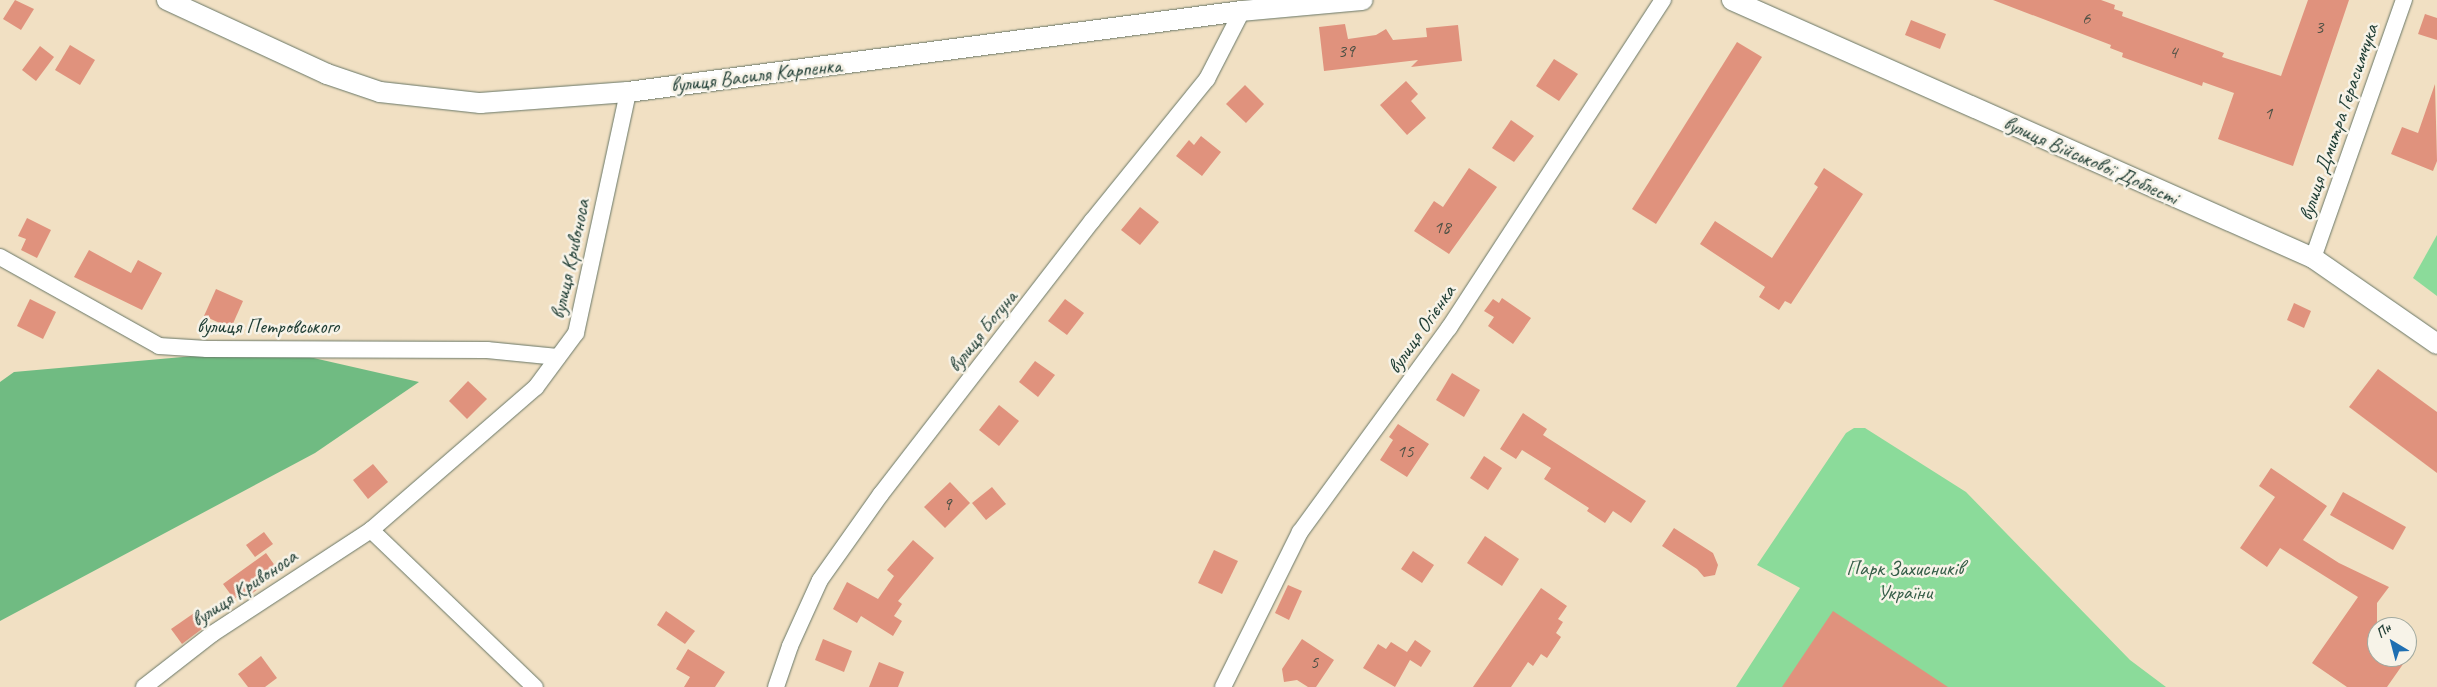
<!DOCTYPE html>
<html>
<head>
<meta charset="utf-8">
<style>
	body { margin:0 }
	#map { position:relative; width:2437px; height:687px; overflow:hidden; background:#f1e0c3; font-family:Caveat,sans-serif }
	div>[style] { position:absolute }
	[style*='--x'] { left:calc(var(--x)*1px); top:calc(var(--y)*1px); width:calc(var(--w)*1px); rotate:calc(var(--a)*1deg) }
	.green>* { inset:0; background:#8bdb9a }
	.forest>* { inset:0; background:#70bb82 }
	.building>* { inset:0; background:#e0927d }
	.roads { filter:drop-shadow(0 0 1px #687666) drop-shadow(0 0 1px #687666) }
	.minor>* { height:16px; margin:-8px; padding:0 8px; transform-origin:8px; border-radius:8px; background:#fff }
	.tertiary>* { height:20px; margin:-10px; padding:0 10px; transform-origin:10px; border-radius:10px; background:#fff }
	span { translate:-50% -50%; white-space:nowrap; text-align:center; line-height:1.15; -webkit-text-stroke:5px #f7f3e8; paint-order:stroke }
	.number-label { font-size:19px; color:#4f5246 }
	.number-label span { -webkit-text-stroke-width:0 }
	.street-label { font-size:21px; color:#1f3d34 }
	.park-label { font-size:21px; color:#355d48 }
	.north { position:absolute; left:2367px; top:617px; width:50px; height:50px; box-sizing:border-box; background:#f7f3e8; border:1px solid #a1aaa0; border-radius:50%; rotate:323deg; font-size:14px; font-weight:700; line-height:20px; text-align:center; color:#1f3d34 }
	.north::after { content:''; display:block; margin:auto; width:18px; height:22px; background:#1f6fb2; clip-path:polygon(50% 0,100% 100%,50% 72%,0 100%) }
</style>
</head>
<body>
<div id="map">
	<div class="green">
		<i style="clip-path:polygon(2437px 235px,2437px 296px,2413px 278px)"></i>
		<i style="clip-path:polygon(1854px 428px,1865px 428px,1966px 492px,2130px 660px,2166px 687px,1736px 687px,1800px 588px,1757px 565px,1846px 433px)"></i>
	</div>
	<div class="forest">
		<i style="clip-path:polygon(274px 349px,419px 382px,315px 453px,0 621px,0 382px,14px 372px)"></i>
	</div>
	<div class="building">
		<i style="clip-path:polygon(15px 0,34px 9px,21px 30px,3px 19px)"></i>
		<i style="clip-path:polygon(1993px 0,2101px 0,2115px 5px,2114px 9px,2123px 12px,2122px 16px,2224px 53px,2222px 57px,2281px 76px,2308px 0,2349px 0,2293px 166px,2218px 139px,2234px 93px,2203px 82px,2202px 86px,2122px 57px,2123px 53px,2110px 48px,2111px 45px)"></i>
		<i style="clip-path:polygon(2425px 14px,2437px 18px,2437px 40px,2418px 34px)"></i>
		<i style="clip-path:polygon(1911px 20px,1946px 34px,1940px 49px,1905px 35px)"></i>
		<i style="clip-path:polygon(1345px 24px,1348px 39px,1376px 35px,1386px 29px,1393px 40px,1427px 37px,1426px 28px,1458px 25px,1462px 61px,1411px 67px,1418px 60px,1324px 71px,1319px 27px)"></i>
		<i style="clip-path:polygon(1737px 42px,1762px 57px,1656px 224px,1632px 209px)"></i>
		<i style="clip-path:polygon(70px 45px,95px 60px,80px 85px,55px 70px)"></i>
		<i style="clip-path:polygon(40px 46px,54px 57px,36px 81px,22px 70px)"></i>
		<i style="clip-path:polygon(1554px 59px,1578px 74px,1559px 101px,1536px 86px)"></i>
		<i style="clip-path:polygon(1406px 81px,1418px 94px,1411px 101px,1426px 118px,1407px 135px,1380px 105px)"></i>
		<i style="clip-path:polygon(2435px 84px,2437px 161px,2433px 171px,2391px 154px,2402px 127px,2418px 133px)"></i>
		<i style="clip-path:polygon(1245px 85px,1264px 104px,1246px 123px,1226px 104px)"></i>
		<i style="clip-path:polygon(1511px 120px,1534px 136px,1514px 162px,1492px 148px)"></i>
		<i style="clip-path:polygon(1201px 136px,1221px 152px,1202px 176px,1176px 156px,1189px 140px,1194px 145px)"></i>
		<i style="clip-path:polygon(1469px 168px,1497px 187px,1449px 254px,1414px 231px,1434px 201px,1443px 207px)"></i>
		<i style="clip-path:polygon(1824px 168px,1863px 194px,1791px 304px,1785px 301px,1779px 310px,1759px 297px,1765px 287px,1700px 244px,1715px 221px,1772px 258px,1818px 187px,1814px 184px)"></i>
		<i style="clip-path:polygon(1140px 207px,1159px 222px,1140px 245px,1121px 230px)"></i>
		<i style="clip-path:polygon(27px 218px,51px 230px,37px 258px,21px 250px,26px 239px,18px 236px)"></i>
		<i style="clip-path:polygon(89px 250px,131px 273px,138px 260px,162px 273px,142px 310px,74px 277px)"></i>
		<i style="clip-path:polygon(216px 289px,243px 301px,231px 328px,204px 316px)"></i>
		<i style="clip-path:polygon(1502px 298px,1531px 318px,1513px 344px,1488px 326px,1494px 317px,1484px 311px,1493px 299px,1499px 303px)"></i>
		<i style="clip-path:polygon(30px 299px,56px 312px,43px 339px,17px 326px)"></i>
		<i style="clip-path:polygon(1065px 299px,1084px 313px,1067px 335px,1048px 321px)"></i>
		<i style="clip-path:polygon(2294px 303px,2311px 311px,2304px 328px,2287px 320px)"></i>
		<i style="clip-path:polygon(1035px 361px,1055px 375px,1038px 397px,1019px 382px)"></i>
		<i style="clip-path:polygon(2378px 369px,2437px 412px,2437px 473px,2349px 407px)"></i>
		<i style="clip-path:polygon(1452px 373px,1480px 390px,1464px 417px,1436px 400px)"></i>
		<i style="clip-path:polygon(468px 381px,487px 399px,467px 419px,449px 401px)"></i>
		<i style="clip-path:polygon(999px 405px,1019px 421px,999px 446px,979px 430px)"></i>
		<i style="clip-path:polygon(1523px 413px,1547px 429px,1543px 435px,1646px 501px,1631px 523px,1613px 511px,1605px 523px,1587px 511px,1589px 508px,1544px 479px,1551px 468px,1522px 450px,1516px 459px,1500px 449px)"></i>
		<i style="clip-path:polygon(1398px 424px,1429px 444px,1407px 477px,1380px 460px,1393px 440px,1389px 437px)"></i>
		<i style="clip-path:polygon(1484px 456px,1502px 468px,1488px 490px,1470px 478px)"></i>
		<i style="clip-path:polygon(373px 464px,388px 482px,368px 499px,353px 480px)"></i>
		<i style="clip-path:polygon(2271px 468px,2327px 506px,2303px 540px,2339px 563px,2389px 587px,2377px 603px,2377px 657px,2408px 657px,2387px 687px,2347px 687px,2312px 663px,2358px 597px,2280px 548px,2267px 567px,2240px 548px,2275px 497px,2259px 486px)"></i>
		<i style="clip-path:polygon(950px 482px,970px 503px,945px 528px,924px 507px)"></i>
		<i style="clip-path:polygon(992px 487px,1006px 504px,986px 520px,972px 503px)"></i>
		<i style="clip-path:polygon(2343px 492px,2406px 527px,2393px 550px,2330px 515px)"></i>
		<i style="clip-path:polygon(1674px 528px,1713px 553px,1718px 565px,1715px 575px,1704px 577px,1697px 569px,1662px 546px)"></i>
		<i style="clip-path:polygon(264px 532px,273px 544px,255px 557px,246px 545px)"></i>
		<i style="clip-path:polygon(1485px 536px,1519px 559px,1502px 586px,1467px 563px)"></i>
		<i style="clip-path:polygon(913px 540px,934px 558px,898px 601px,902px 604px,894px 616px,902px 621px,893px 636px,861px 616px,857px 623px,833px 609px,847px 582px,878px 599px,894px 576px,887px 570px)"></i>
		<i style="clip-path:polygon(1214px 550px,1238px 561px,1222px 594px,1198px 583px)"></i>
		<i style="clip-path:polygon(1413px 551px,1434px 565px,1422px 583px,1401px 569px)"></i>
		<i style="clip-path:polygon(266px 553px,278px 570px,256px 585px,258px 589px,247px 597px,243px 593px,234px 599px,223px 584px)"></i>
		<i style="clip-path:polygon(1288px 585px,1302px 591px,1289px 620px,1275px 613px)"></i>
		<i style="clip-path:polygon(1541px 588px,1567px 606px,1558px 619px,1563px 622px,1556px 633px,1561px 637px,1547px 658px,1541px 654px,1533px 666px,1528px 662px,1511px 687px,1473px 687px)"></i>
		<i style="clip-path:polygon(197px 611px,207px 625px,182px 644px,171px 629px)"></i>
		<i style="clip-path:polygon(666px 611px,695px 631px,685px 644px,657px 625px)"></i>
		<i style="clip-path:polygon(1833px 611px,1948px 687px,1782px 687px)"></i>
		<i style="clip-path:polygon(823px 639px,852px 651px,844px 672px,815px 660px)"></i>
		<i style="clip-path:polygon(1302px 639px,1334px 660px,1316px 687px,1308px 687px,1297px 680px,1284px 682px,1282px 669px)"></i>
		<i style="clip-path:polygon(1415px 640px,1431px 651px,1421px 667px,1410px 660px,1395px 687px,1363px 668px,1378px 644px,1386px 649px,1391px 642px,1407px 652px)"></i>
		<i style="clip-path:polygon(688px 649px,725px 672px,715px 687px,684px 687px,690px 677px,676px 669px)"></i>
		<i style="clip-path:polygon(261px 656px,277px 678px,265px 687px,248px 687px,238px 674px)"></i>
		<i style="clip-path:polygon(879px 662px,904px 672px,898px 687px,869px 687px)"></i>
	</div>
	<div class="roads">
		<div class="minor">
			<i style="--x:0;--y:257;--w:182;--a:29.2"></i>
			<i style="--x:159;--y:346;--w:48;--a:3.6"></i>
			<i style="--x:207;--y:349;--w:280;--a:0.2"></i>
			<i style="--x:487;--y:350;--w:71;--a:5.6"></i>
			<i style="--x:2313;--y:258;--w:274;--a:-70.6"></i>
			<i style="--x:371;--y:530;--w:227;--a:43.8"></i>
			<i style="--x:144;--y:687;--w:86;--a:-37.9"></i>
			<i style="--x:212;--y:634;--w:190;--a:-33.2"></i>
			<i style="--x:371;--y:530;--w:218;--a:-40.9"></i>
			<i style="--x:536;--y:387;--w:67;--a:-53.5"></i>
			<i style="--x:576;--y:333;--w:247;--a:-77.8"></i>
			<i style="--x:776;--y:687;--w:43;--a:-71.1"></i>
			<i style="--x:790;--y:646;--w:72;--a:-65.6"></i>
			<i style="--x:820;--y:580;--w:105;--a:-54.7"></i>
			<i style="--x:881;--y:494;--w:345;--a:-52.3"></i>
			<i style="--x:1092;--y:221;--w:183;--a:-51"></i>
			<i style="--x:1207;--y:79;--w:76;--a:-62.8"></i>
			<i style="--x:1223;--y:687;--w:173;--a:-63.6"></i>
			<i style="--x:1300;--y:532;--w:253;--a:-53.9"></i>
			<i style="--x:1449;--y:328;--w:392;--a:-56.9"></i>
		</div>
		<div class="tertiary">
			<i style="--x:167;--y:0;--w:176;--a:24.8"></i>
			<i style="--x:327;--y:74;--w:56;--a:18.8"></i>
			<i style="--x:380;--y:92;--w:101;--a:6.3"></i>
			<i style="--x:480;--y:103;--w:148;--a:-4.3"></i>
			<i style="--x:628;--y:92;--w:619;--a:-7.52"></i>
			<i style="--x:1242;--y:11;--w:121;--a:-5.2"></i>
			<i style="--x:1732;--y:0;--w:636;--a:23.94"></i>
			<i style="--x:2313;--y:258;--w:151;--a:34.7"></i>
		</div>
	</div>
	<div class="number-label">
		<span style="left:2086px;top:19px">6</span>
		<span style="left:2319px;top:28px">3</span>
		<span style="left:1346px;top:52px">39</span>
		<span style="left:2173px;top:53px">4</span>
		<span style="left:2268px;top:114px">1</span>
		<span style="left:1442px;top:228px">18</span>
		<span style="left:1405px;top:452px">15</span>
		<span style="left:947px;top:505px">9</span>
		<span style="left:1314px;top:663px">5</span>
	</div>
	<div class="street-label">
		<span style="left:756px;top:75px;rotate:-7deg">вулиця Василя Карпенка</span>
		<span style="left:2338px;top:122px;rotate:-71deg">вулиця Дмитра Герасимчука</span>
		<span style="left:2091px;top:160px;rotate:24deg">вулиця Військової Доблесті</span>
		<span style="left:570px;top:259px;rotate:-78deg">вулиця Кривоноса</span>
		<span style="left:268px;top:326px">вулиця Петровського</span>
		<span style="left:1421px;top:329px;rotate:-55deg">вулиця Огієнка</span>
		<span style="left:982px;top:331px;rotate:-52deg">вулиця Богуна</span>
		<span style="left:244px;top:588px;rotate:-34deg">вулиця Кривоноса</span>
	</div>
	<div class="park-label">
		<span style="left:1905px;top:580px">Парк Захисників<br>України</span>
	</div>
	<div class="north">Пн</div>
</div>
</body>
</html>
